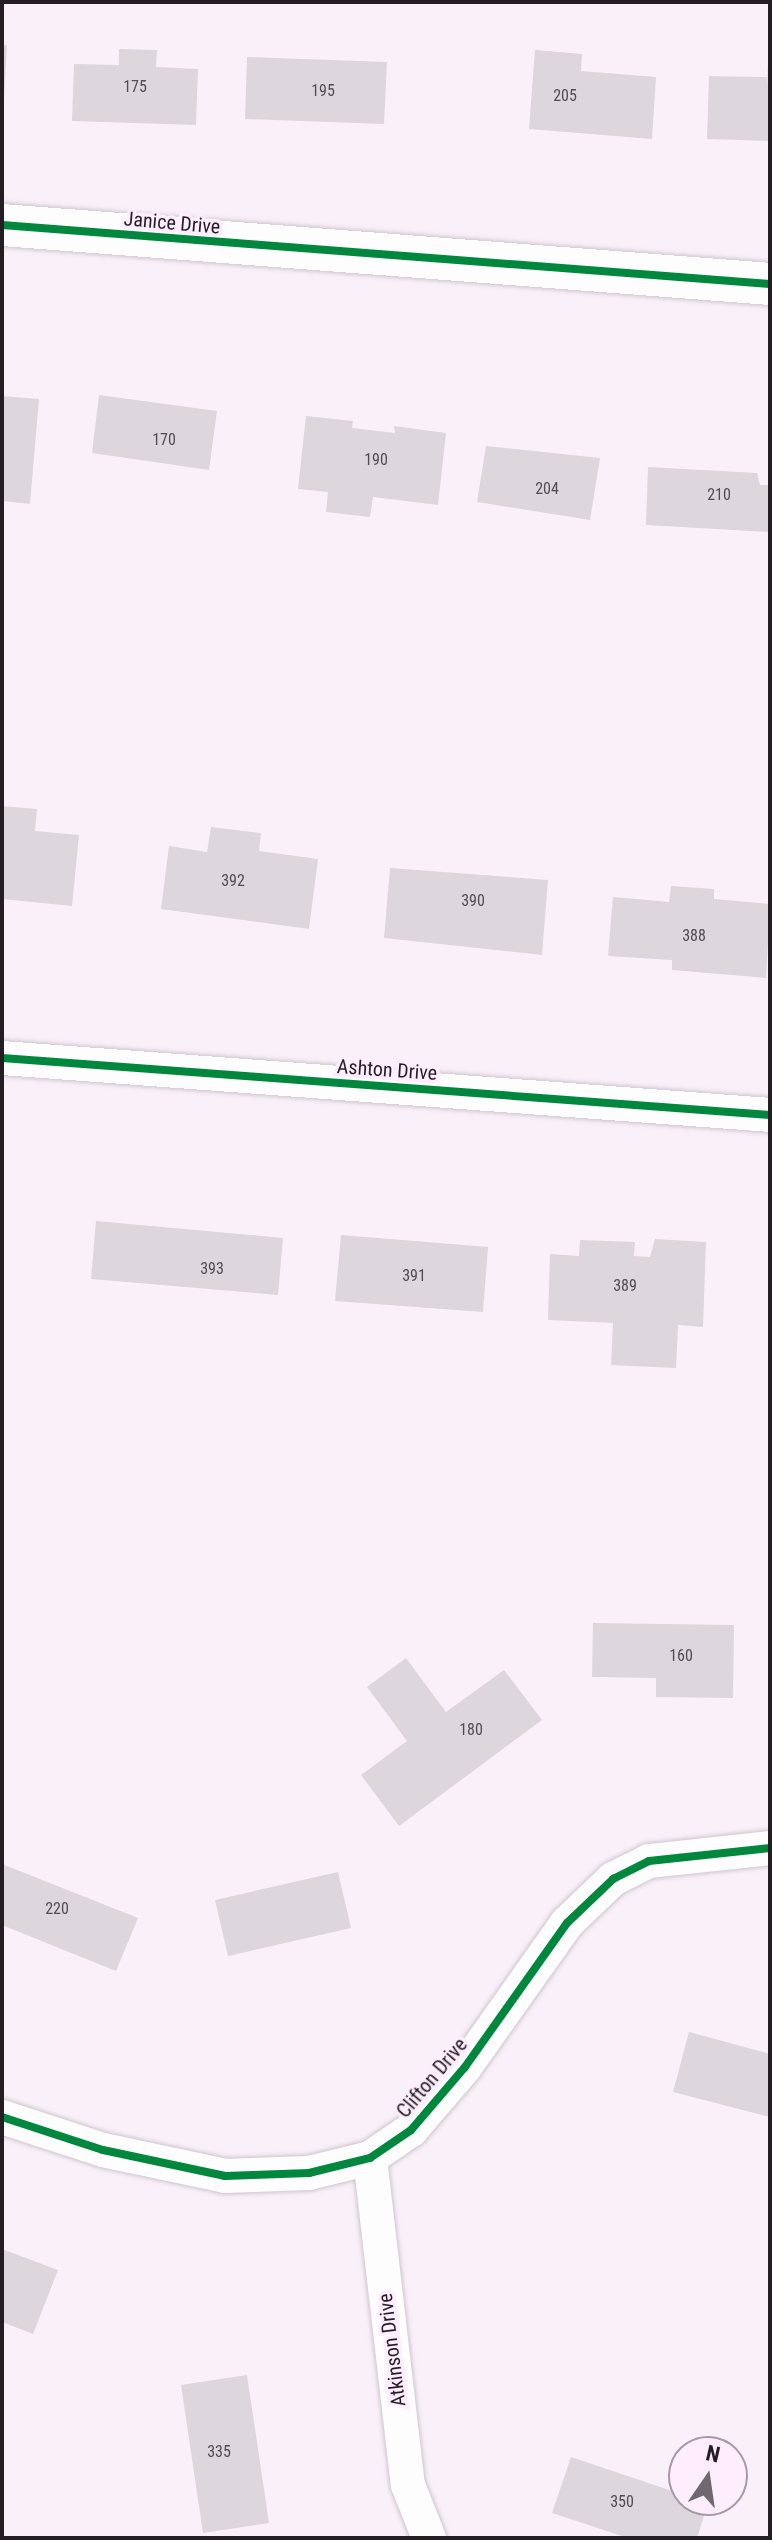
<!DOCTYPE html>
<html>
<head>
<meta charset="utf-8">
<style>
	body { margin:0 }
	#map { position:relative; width:772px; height:2540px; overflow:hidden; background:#faf0fa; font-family:"Roboto Condensed",sans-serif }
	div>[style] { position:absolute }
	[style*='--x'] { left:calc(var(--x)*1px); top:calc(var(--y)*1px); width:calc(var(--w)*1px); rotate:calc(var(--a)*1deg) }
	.building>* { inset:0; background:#ddd6dd }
	.roads { filter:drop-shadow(0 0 2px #cdc6cd) drop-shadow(0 0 2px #cdc6cd) }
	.minor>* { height:34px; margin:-17px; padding:0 17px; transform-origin:17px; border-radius:17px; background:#fefdfe }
	.tertiary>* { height:42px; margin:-21px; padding:0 21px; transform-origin:21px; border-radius:21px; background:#fefdfe }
	.cycleway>* { height:8px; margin:-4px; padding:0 4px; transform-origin:4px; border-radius:4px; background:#00873e }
	span { translate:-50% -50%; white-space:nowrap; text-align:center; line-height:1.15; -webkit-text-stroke:7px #fdedfd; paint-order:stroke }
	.number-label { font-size:16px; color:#524c52 }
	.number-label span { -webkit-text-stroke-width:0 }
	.street-label { font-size:20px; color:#241e24 }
	.frame { position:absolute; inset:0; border:4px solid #241e24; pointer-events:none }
	.north { position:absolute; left:668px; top:2436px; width:80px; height:80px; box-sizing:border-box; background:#fdedfd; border:2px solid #a69aa6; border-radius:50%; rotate:13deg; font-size:22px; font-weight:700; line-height:32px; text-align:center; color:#241e24 }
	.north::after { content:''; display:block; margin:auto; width:28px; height:36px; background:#6f686f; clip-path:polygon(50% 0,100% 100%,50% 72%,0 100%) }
</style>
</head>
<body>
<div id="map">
	<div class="building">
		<i style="clip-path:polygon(2px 45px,7px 45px,4px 98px,2px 98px)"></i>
		<i style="clip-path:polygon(119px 49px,157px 50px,156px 67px,198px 69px,196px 125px,72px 121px,74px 64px,119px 65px)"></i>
		<i style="clip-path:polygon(535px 50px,582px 54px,581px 71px,656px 77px,652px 139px,529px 129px)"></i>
		<i style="clip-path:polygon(247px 57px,387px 62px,384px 124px,245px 119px)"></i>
		<i style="clip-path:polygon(767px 62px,770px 141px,707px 139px,709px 76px,767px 77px)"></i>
		<i style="clip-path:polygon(99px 395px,217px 411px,209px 470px,92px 453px)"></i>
		<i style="clip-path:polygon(2px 396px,39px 399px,30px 504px,2px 501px)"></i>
		<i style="clip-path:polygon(306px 416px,353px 421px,352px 428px,395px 433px,394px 426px,446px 433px,438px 505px,373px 497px,370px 517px,326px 512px,328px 492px,298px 489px)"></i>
		<i style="clip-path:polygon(486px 446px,600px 458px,590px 520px,477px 502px)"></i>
		<i style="clip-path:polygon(648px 467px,757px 473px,760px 485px,770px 485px,770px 532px,646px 525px)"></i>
		<i style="clip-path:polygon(2px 806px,37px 809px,35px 831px,79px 835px,72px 906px,2px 899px)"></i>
		<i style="clip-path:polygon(211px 827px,261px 833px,259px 851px,318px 859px,309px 929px,161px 909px,169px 846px,207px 852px)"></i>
		<i style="clip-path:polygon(390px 868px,548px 880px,542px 955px,384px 938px)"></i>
		<i style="clip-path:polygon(671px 886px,714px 889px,714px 899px,770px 904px,766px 978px,672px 970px,672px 960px,608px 956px,613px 897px,669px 902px)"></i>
		<i style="clip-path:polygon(96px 1221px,283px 1238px,278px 1295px,91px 1279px)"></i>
		<i style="clip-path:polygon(341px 1235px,488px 1247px,483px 1312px,335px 1301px)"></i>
		<i style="clip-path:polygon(655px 1239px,706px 1242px,703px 1327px,678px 1325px,676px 1368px,611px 1365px,613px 1323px,548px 1320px,550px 1254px,579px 1256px,580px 1240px,635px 1242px,634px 1256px,650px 1257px)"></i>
		<i style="clip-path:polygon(593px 1623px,734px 1625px,733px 1698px,656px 1697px,656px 1678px,592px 1677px)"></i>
		<i style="clip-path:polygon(406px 1658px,446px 1712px,504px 1670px,542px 1720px,399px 1826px,361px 1775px,407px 1741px,367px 1687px)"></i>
		<i style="clip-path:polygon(2px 1864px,138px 1918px,116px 1971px,2px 1925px)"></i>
		<i style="clip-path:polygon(338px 1872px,351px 1928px,228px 1956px,215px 1900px)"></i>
		<i style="clip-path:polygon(689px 2032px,770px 2054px,770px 2117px,673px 2092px)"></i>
		<i style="clip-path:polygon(2px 2249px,58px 2270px,33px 2334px,2px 2322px)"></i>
		<i style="clip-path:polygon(247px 2375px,269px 2523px,203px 2533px,181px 2385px)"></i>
		<i style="clip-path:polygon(571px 2457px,684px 2495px,684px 2500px,708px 2503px,697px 2538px,628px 2538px,552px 2513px)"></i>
	</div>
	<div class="roads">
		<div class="minor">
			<i style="--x:2;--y:1058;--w:770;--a:4.24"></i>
			<i style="--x:2;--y:2117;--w:106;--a:18.1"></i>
			<i style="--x:103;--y:2150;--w:125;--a:12"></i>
			<i style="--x:225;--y:2176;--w:84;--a:-2"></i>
			<i style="--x:309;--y:2173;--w:63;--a:-13.8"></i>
			<i style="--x:370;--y:2158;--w:50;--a:-34.3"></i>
			<i style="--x:411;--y:2130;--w:83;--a:-49.4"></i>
			<i style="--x:465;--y:2067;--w:176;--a:-54.7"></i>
			<i style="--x:567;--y:1923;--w:64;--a:-43.7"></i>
			<i style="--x:613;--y:1879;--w:40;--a:-26.6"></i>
			<i style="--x:649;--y:1861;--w:122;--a:-6.1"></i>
			<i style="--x:370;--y:2158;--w:329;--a:83.4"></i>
			<i style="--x:408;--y:2485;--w:57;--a:68.4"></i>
		</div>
		<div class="tertiary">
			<i style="--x:2;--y:225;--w:770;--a:4.39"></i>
		</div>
	</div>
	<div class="cycleway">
		<i style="--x:2;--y:225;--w:770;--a:4.39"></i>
		<i style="--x:2;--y:1058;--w:770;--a:4.24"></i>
		<i style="--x:2;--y:2117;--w:106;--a:18.1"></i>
		<i style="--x:103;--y:2150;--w:125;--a:12"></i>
		<i style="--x:225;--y:2176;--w:84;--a:-2"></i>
		<i style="--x:309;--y:2173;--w:63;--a:-13.8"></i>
		<i style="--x:370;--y:2158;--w:50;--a:-34.3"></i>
		<i style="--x:411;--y:2130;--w:83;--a:-49.4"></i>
		<i style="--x:465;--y:2067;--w:176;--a:-54.7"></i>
		<i style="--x:567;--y:1923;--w:64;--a:-43.7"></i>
		<i style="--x:613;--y:1879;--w:40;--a:-26.6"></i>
		<i style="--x:649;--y:1861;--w:122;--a:-6.1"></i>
	</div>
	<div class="number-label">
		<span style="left:135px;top:87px">175</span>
		<span style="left:323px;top:91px">195</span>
		<span style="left:565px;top:96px">205</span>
		<span style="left:164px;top:440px">170</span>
		<span style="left:376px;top:460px">190</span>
		<span style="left:547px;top:489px">204</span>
		<span style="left:719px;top:495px">210</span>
		<span style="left:233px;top:881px">392</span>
		<span style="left:473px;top:901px">390</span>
		<span style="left:694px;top:936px">388</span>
		<span style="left:212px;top:1269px">393</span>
		<span style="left:414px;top:1276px">391</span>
		<span style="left:625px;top:1286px">389</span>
		<span style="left:681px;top:1656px">160</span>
		<span style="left:471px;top:1730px">180</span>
		<span style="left:57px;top:1909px">220</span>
		<span style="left:219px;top:2452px">335</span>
		<span style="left:622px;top:2502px">350</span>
	</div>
	<div class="street-label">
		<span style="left:172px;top:223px;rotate:5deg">Janice Drive</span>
		<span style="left:387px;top:1070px;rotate:4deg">Ashton Drive</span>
		<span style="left:432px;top:2078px;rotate:-50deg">Clifton Drive</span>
		<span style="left:392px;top:2350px;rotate:-97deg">Atkinson Drive</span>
	</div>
	<div class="frame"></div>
	<div class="north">N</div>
</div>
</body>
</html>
